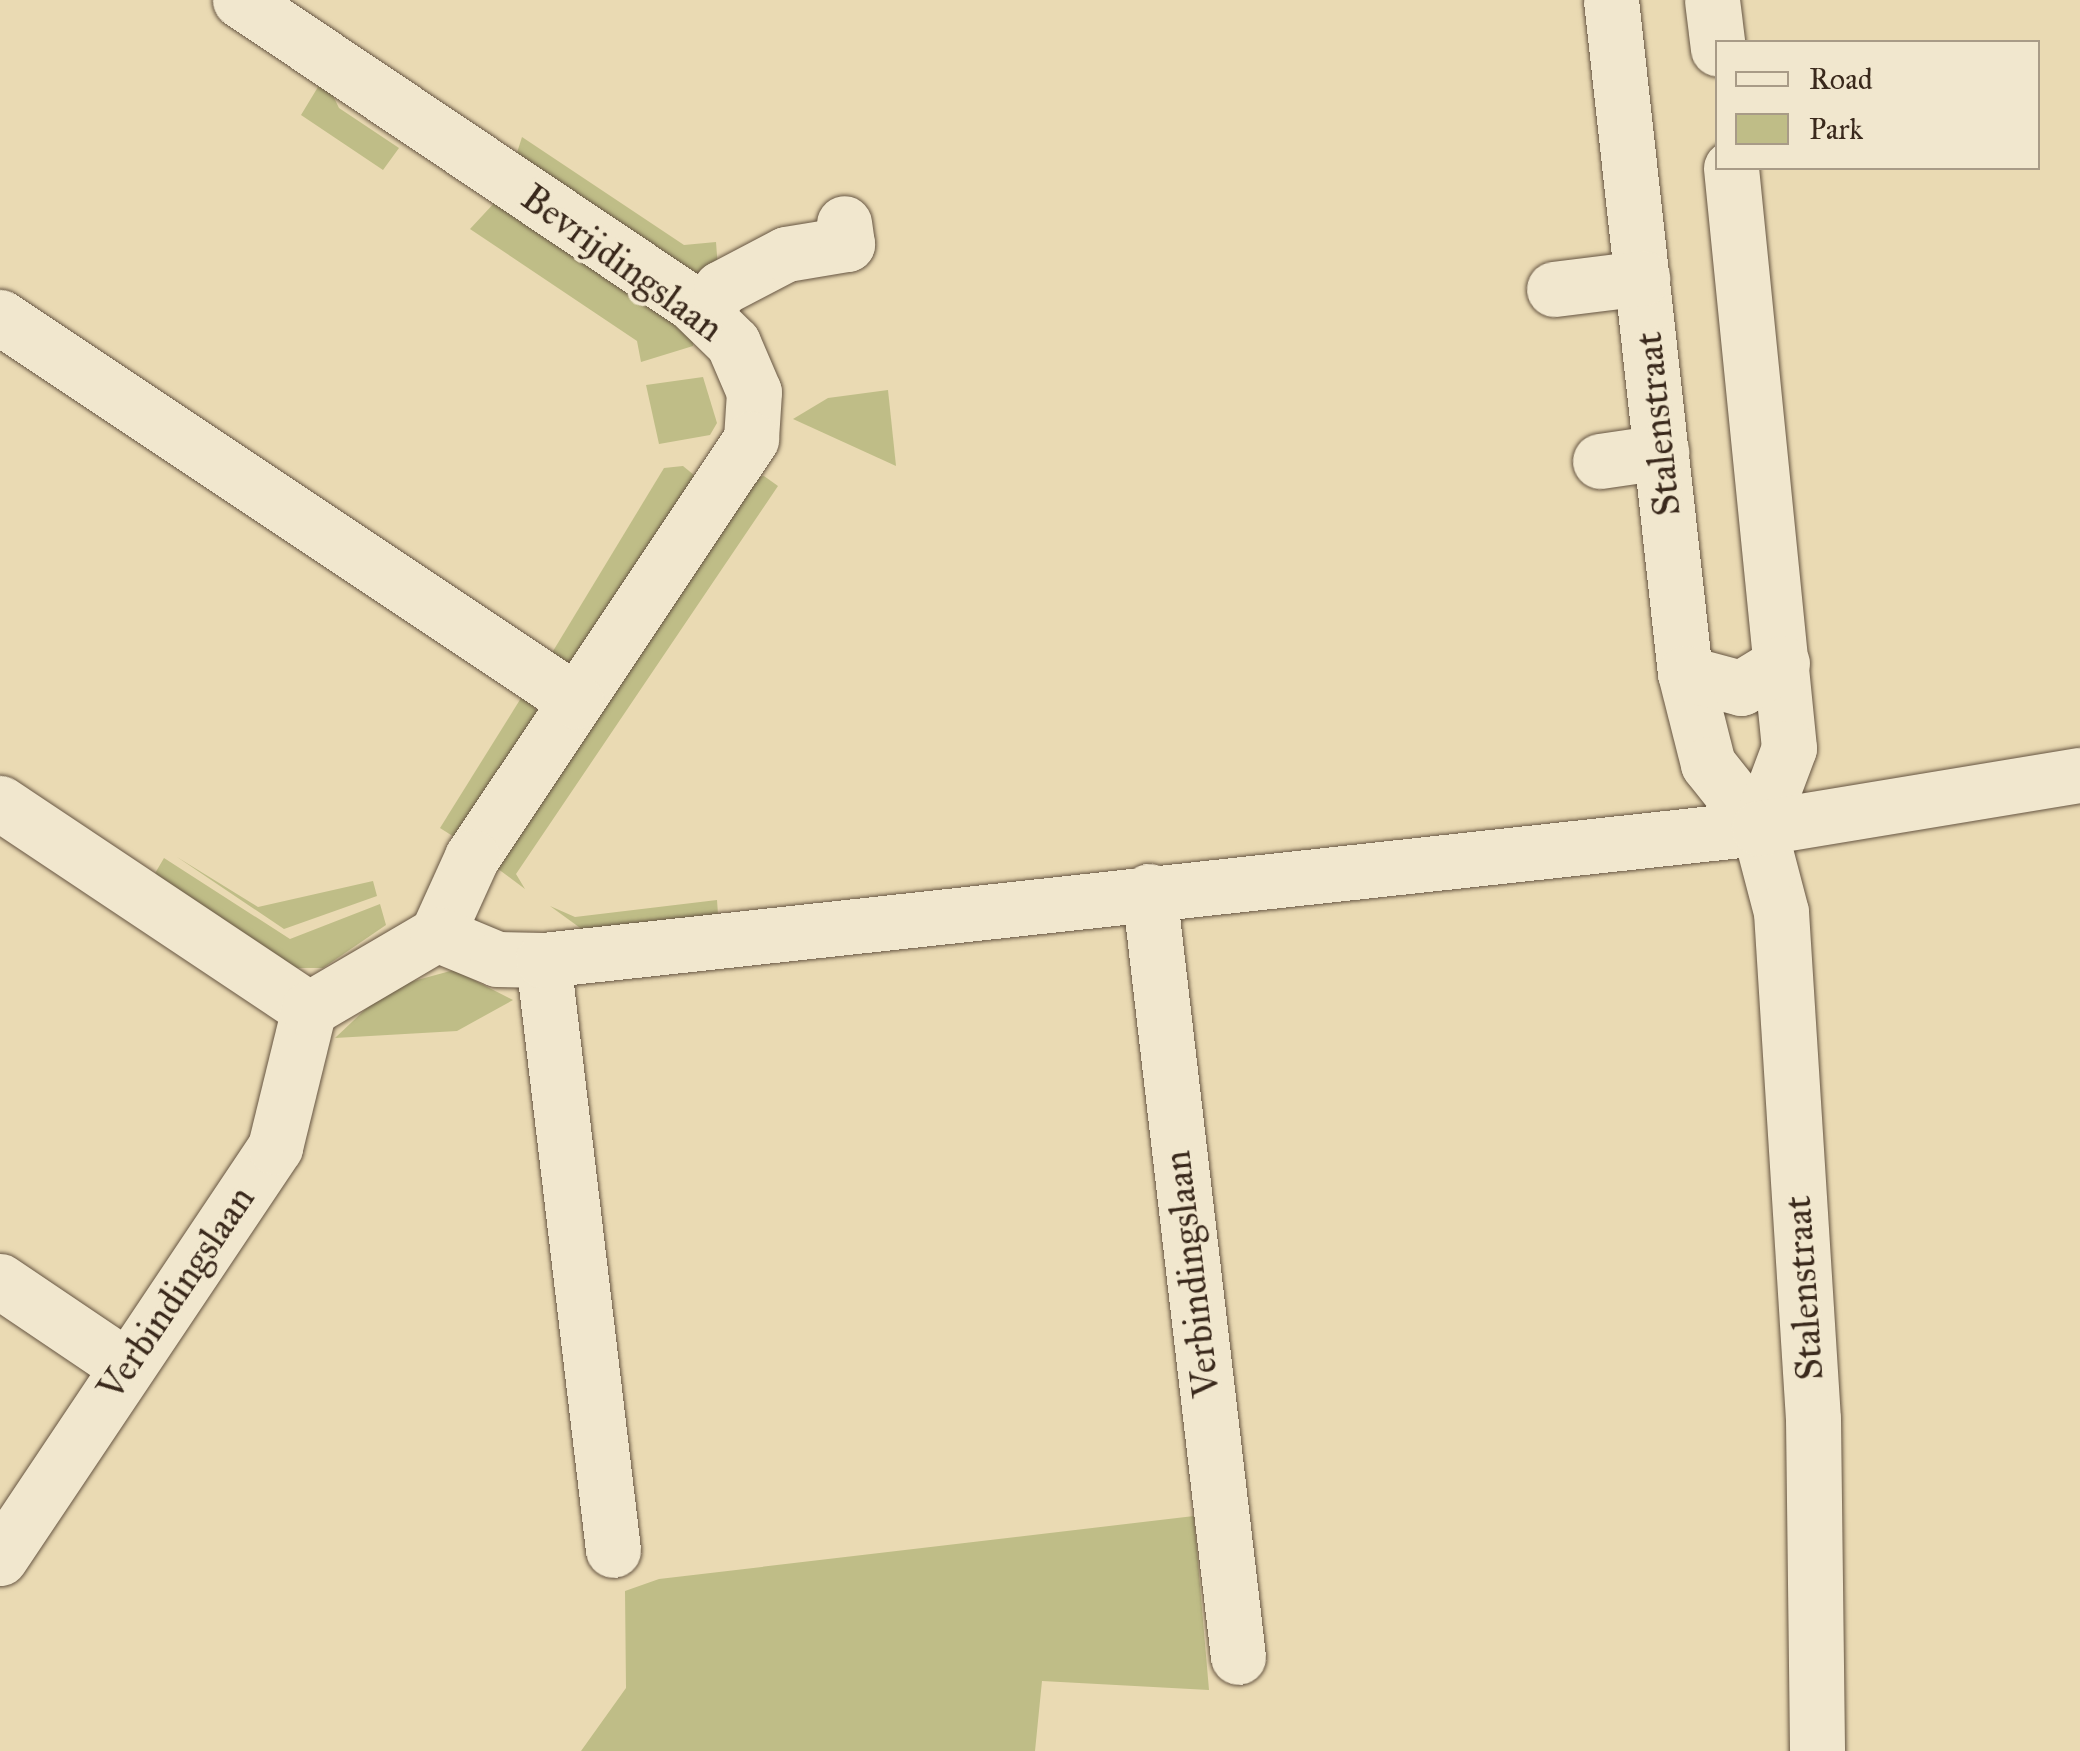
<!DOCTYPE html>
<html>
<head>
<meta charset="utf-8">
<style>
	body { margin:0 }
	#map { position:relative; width:2080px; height:1751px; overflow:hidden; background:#eadab3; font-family:"IM FELL Great Primer",serif }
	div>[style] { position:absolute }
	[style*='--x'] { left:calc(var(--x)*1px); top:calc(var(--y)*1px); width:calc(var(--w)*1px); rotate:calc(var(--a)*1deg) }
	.green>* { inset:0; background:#bfbd87 }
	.roads { filter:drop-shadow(0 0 2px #665542) drop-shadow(0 0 2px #665542) }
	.minor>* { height:55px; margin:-27.5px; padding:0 27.5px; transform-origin:27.5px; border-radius:27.5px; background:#f1e7ce }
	span { translate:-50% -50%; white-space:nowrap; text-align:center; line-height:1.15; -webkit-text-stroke:8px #f1e7ce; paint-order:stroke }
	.street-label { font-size:38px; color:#3a291c }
	.legend { position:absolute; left:1715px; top:40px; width:325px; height:130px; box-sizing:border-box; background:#f1e7ce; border:2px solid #a89b87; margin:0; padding:12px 18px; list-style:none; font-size:30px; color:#3a291c }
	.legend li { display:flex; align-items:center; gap:20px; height:50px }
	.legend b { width:50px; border:2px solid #a89b87 }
</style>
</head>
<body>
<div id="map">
	<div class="green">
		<i style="clip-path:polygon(324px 77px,339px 108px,399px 148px,383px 170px,301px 115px)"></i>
		<i style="clip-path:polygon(522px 137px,684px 245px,716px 242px,718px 268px,692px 280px,515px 159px)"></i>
		<i style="clip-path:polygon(496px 201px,694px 337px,693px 346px,641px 362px,637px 341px,470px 229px)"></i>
		<i style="clip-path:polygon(703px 377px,717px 423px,710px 435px,659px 444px,646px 385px)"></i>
		<i style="clip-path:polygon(888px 390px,896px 466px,793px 419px,828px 398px)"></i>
		<i style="clip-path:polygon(664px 468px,683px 466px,700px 480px,570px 674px,544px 666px)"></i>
		<i style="clip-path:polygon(764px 476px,778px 486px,516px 874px,525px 889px,490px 863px,751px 479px)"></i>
		<i style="clip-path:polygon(526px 690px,539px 717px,462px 842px,440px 828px)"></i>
		<i style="clip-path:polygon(177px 857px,258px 907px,373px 881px,377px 896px,284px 929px)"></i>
		<i style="clip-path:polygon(164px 858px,290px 939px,380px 904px,386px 925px,323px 968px,284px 968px,154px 875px)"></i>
		<i style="clip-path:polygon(717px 900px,718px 914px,583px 930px,550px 906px,575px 917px)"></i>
		<i style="clip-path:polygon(454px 970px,513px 1000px,457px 1031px,335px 1038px,388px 988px)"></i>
		<i style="clip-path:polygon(1194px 1516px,1209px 1690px,1042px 1681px,1035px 1751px,581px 1751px,626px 1688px,625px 1591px,659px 1579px)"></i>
	</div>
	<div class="roads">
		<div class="minor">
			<i style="--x:240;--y:0;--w:546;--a:33.86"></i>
			<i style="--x:693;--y:304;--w:56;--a:44.3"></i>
			<i style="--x:733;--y:343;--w:53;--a:66.8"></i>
			<i style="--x:754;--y:392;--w:47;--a:93.7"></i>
			<i style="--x:751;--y:439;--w:503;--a:123.72"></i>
			<i style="--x:472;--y:857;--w:85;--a:114.4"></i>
			<i style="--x:1611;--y:0;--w:677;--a:83.73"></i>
			<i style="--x:1685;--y:673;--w:94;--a:75.8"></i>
			<i style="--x:1708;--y:764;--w:82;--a:51.4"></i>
			<i style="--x:1759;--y:828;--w:87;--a:75.3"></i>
			<i style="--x:1781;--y:912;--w:508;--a:86.39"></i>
			<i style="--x:1813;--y:1419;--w:332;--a:89.3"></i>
			<i style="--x:1712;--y:0;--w:49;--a:83"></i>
			<i style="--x:1731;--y:168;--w:583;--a:84.29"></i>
			<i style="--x:1789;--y:748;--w:85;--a:110.6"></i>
			<i style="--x:1554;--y:289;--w:89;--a:-7.1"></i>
			<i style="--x:704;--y:313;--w:30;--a:-56"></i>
			<i style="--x:721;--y:288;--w:73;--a:-27.6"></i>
			<i style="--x:786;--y:254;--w:62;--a:-9.3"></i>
			<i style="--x:847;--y:244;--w:21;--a:-98"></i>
			<i style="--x:0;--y:317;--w:692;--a:33.69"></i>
			<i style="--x:1600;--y:461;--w:62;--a:-8.4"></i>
			<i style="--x:1685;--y:673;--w:58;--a:15"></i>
			<i style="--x:1741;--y:688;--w:48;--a:-31.4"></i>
			<i style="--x:0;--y:803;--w:371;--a:33.7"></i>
			<i style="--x:1149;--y:891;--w:771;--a:83.37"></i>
			<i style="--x:543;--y:960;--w:594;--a:83.23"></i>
			<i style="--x:0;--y:1281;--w:152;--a:34"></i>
			<i style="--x:0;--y:1558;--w:495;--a:-56.2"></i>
			<i style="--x:275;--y:1147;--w:142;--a:-76.2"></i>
			<i style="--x:309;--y:1009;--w:148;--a:-30.4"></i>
			<i style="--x:437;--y:934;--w:65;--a:22.6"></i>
			<i style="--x:497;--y:959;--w:46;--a:1.2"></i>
			<i style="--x:543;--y:960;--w:1223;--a:-6.2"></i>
			<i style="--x:1759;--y:828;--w:325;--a:-9.4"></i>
		</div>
	</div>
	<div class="street-label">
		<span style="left:622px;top:263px;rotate:36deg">Bevrijdingslaan</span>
		<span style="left:1658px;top:424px;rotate:-96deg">Stalenstraat</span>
		<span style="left:1192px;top:1274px;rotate:-97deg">Verbindingslaan</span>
		<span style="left:1804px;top:1288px;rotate:-94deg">Stalenstraat</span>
		<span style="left:176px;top:1293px;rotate:-56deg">Verbindingslaan</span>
	</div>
	<ul class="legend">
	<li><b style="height:12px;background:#f1e7ce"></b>Road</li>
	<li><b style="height:28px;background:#bfbd87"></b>Park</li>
	</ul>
</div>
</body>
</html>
